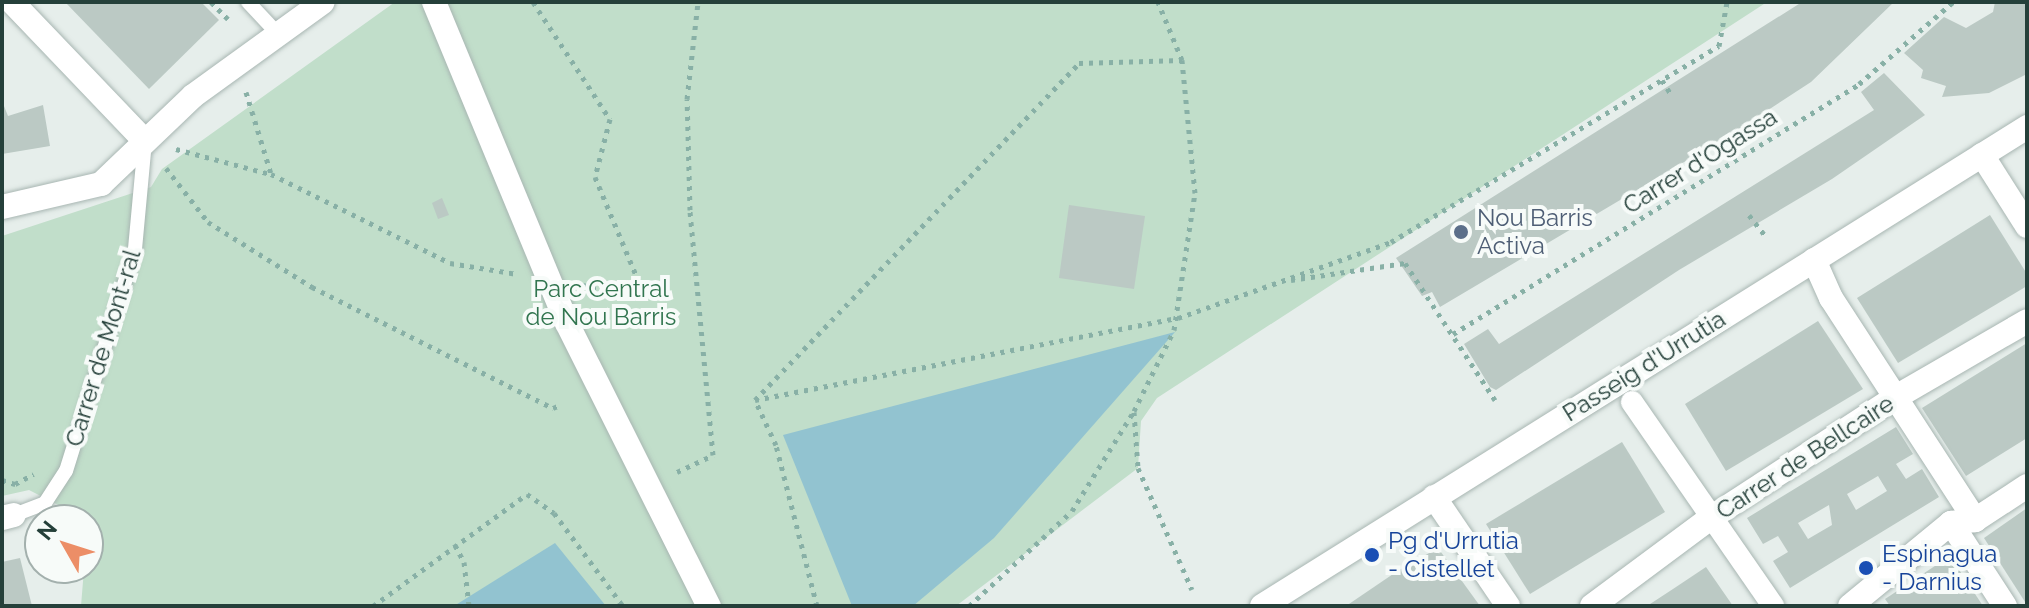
<!DOCTYPE html>
<html>
<head>
<meta charset="utf-8">
<style>
	body { margin:0 }
	#map { position:relative; width:2029px; height:608px; overflow:hidden; background:#e6eeeb; font-family:Raleway,sans-serif }
	div>[style] { position:absolute }
	[style*='--x'] { left:calc(var(--x)*1px); top:calc(var(--y)*1px); width:calc(var(--w)*1px); rotate:calc(var(--a)*1deg) }
	.green>* { inset:0; background:#c1deca }
	.water>* { inset:0; background:#92c3d0 }
	.building>* { inset:0; background:#bbc9c4 }
	.path>* { height:5px; margin-top:-2.5px; transform-origin:0; background:repeating-linear-gradient(90deg,#88b0a6 0 4px,transparent 0 10px) }
	.roads { filter:drop-shadow(0 0 2px #a8b6b2) drop-shadow(0 0 2px #a8b6b2) }
	.service>* { height:14px; margin:-7px; padding:0 7px; transform-origin:7px; border-radius:7px; background:#fff }
	.pedestrian>* { height:22px; margin:-11px; padding:0 11px; transform-origin:11px; border-radius:11px; background:#fff }
	.minor>* { height:24px; margin:-12px; padding:0 12px; transform-origin:12px; border-radius:12px; background:#fff }
	.tertiary>* { height:24px; margin:-12px; padding:0 12px; transform-origin:12px; border-radius:12px; background:#fff }
	.dots>* { width:22px; height:22px; translate:-50% -50%; box-sizing:border-box; border:4px solid #f7fbf9; border-radius:50% }
	span { translate:-50% -50%; white-space:nowrap; text-align:center; line-height:1.15; -webkit-text-stroke:8px #f7fbf9; paint-order:stroke }
	.street-label { font-size:24px; color:#25403a }
	.service-label { font-size:24px; color:#4e5e75 }
	.left { translate:0 -50%; text-align:left }
	.park-label { font-size:24px; color:#31754f }
	.transit-label { font-size:24px; color:#164399 }
	.frame { position:absolute; inset:0; border:4px solid #25403a; pointer-events:none }
	.north { position:absolute; left:24px; top:504px; width:80px; height:80px; box-sizing:border-box; background:#f7fbf9; border:2px solid #a3b0ad; border-radius:50%; rotate:309deg; font-size:22px; font-weight:700; line-height:32px; text-align:center; color:#25403a }
	.north::after { content:''; display:block; margin:auto; width:28px; height:36px; background:#ec8e67; clip-path:polygon(50% 0,100% 100%,50% 72%,0 100%) }
</style>
</head>
<body>
<div id="map">
	<div class="green">
		<i style="clip-path:polygon(395px 2px,1767px 2px,1157px 398px,1141px 421px,1138px 468px,956px 606px,81px 606px,88px 520px,29px 490px,2px 496px,2px 236px,151px 187px,162px 169px)"></i>
	</div>
	<div class="water">
		<i style="clip-path:polygon(1175px 332px,994px 538px,913px 606px,852px 606px,783px 435px)"></i>
		<i style="clip-path:polygon(555px 543px,606px 606px,454px 606px)"></i>
	</div>
	<div class="building">
		<i style="clip-path:polygon(65px 2px,201px 2px,219px 20px,149px 89px)"></i>
		<i style="clip-path:polygon(1802px 2px,1894px 2px,1811px 82px,1733px 133px,1440px 307px,1432px 292px,1422px 296px,1396px 258px)"></i>
		<i style="clip-path:polygon(1995px 2px,2027px 2px,2027px 74px,1989px 93px,1942px 97px,1946px 86px,1921px 78px,1923px 70px,1904px 53px,1944px 17px,1966px 28px,1993px 12px)"></i>
		<i style="clip-path:polygon(1884px 73px,1925px 115px,1832px 179px,1679px 270px,1496px 390px,1490px 387px,1464px 344px,1488px 329px,1499px 344px,1874px 110px,1861px 92px)"></i>
		<i style="clip-path:polygon(2px 101px,8px 116px,43px 105px,50px 146px,2px 154px)"></i>
		<i style="clip-path:polygon(442px 198px,449px 215px,438px 219px,432px 203px)"></i>
		<i style="clip-path:polygon(1069px 205px,1145px 216px,1134px 289px,1059px 278px)"></i>
		<i style="clip-path:polygon(1990px 215px,2027px 274px,2027px 286px,1898px 363px,1857px 298px)"></i>
		<i style="clip-path:polygon(1818px 321px,1863px 389px,1726px 471px,1685px 404px)"></i>
		<i style="clip-path:polygon(2027px 343px,2027px 438px,1966px 476px,1922px 408px)"></i>
		<i style="clip-path:polygon(evenodd,1896px 427px,1913px 454px,1896px 464px,1906px 479px,1922px 469px,1939px 497px,1790px 588px,1773px 561px,1788px 552px,1778px 536px,1763px 544px,1747px 518px,1896px 427px,1878px 476px,1887px 491px,1856px 510px,1847px 494px,1878px 476px,1896px 427px,1829px 505px,1832px 525px,1808px 539px,1798px 523px,1829px 505px)"></i>
		<i style="clip-path:polygon(1622px 442px,1665px 512px,1530px 594px,1486px 524px)"></i>
		<i style="clip-path:polygon(2027px 508px,2027px 605px,1984px 538px)"></i>
		<i style="clip-path:polygon(1438px 548px,1480px 606px,1346px 606px,1399px 570px)"></i>
		<i style="clip-path:polygon(1950px 556px,1983px 606px,1890px 606px,1885px 599px)"></i>
		<i style="clip-path:polygon(20px 558px,32px 606px,2px 606px,2px 562px)"></i>
		<i style="clip-path:polygon(1706px 567px,1733px 606px,1647px 606px,1673px 589px)"></i>
	</div>
	<div class="path">
		<i style="--x:211;--y:2;--w:24;--a:45"></i>
		<i style="--x:533;--y:2;--w:140;--a:56.7"></i>
		<i style="--x:610;--y:119;--w:60;--a:104.5"></i>
		<i style="--x:595;--y:177;--w:127;--a:67.3"></i>
		<i style="--x:1662;--y:80;--w:19;--a:58"></i>
		<i style="--x:246;--y:92;--w:86;--a:73"></i>
		<i style="--x:271;--y:174;--w:200;--a:26.4"></i>
		<i style="--x:450;--y:263;--w:68;--a:9.3"></i>
		<i style="--x:176;--y:149;--w:97;--a:14.9"></i>
		<i style="--x:166;--y:168;--w:68;--a:52.1"></i>
		<i style="--x:208;--y:222;--w:123;--a:32"></i>
		<i style="--x:312;--y:287;--w:270;--a:26.7"></i>
		<i style="--x:553;--y:408;--w:8;--a:-23"></i>
		<i style="--x:1749;--y:215;--w:28;--a:52"></i>
		<i style="--x:1291;--y:280;--w:115;--a:-8.5"></i>
		<i style="--x:1405;--y:263;--w:164;--a:56.7"></i>
		<i style="--x:582;--y:285;--w:63;--a:9.2"></i>
		<i style="--x:1453;--y:334;--w:477;--a:-31.6"></i>
		<i style="--x:1859;--y:84;--w:125;--a:-41.1"></i>
		<i style="--x:755;--y:400;--w:431;--a:-11"></i>
		<i style="--x:1178;--y:318;--w:226;--a:-19.6"></i>
		<i style="--x:1391;--y:242;--w:382;--a:-30.9"></i>
		<i style="--x:1719;--y:46;--w:45;--a:-79.7"></i>
		<i style="--x:1134;--y:412;--w:56;--a:85.9"></i>
		<i style="--x:1138;--y:468;--w:133;--a:66.1"></i>
		<i style="--x:677;--y:472;--w:40;--a:-25"></i>
		<i style="--x:713;--y:455;--w:246;--a:-95.4"></i>
		<i style="--x:690;--y:210;--w:111;--a:-91.5"></i>
		<i style="--x:687;--y:99;--w:98;--a:-83.5"></i>
		<i style="--x:2;--y:480;--w:14;--a:17"></i>
		<i style="--x:15;--y:484;--w:21;--a:-28"></i>
		<i style="--x:455;--y:545;--w:19;--a:62"></i>
		<i style="--x:464;--y:562;--w:44;--a:83.5"></i>
		<i style="--x:373;--y:606;--w:190;--a:-36"></i>
		<i style="--x:527;--y:494;--w:33;--a:35"></i>
		<i style="--x:554;--y:513;--w:116;--a:53.4"></i>
		<i style="--x:817;--y:606;--w:166;--a:-104.3"></i>
		<i style="--x:776;--y:445;--w:50;--a:-115"></i>
		<i style="--x:755;--y:400;--w:467;--a:-46.1"></i>
		<i style="--x:1079;--y:63;--w:103;--a:-1.7"></i>
		<i style="--x:969;--y:606;--w:140;--a:-42.7"></i>
		<i style="--x:1072;--y:511;--w:118;--a:-58.2"></i>
		<i style="--x:1134;--y:411;--w:90;--a:-63.7"></i>
		<i style="--x:1174;--y:330;--w:139;--a:-81.3"></i>
		<i style="--x:1195;--y:193;--w:134;--a:-95.6"></i>
		<i style="--x:1182;--y:60;--w:63;--a:-112.5"></i>
	</div>
	<div class="roads">
		<div class="service">
			<i style="--x:248;--y:2;--w:44;--a:46.8"></i>
			<i style="--x:14;--y:515;--w:33;--a:-21"></i>
			<i style="--x:45;--y:503;--w:38;--a:-57"></i>
			<i style="--x:66;--y:471;--w:232;--a:-72.7"></i>
			<i style="--x:135;--y:249;--w:107;--a:-84.7"></i>
		</div>
		<div class="pedestrian">
			<i style="--x:1632;--y:402;--w:248;--a:55.3"></i>
		</div>
		<div class="minor">
			<i style="--x:12;--y:2;--w:192;--a:46.3"></i>
			<i style="--x:1982;--y:155;--w:84;--a:57.6"></i>
			<i style="--x:2;--y:207;--w:102;--a:-13.1"></i>
			<i style="--x:101;--y:184;--w:127;--a:-43.7"></i>
			<i style="--x:193;--y:96;--w:160;--a:-35.9"></i>
			<i style="--x:1814;--y:260;--w:42;--a:65.9"></i>
			<i style="--x:1831;--y:298;--w:265;--a:57"></i>
			<i style="--x:1434;--y:497;--w:132;--a:55.8"></i>
			<i style="--x:2;--y:518;--w:12;--a:-14"></i>
			<i style="--x:1951;--y:523;--w:99;--a:57"></i>
			<i style="--x:1262;--y:606;--w:903;--a:-32.05"></i>
			<i style="--x:1592;--y:606;--w:149;--a:-36.6"></i>
			<i style="--x:1712;--y:517;--w:220;--a:-33.1"></i>
			<i style="--x:1896;--y:397;--w:151;--a:-30.1"></i>
			<i style="--x:1850;--y:606;--w:131;--a:-39.4"></i>
			<i style="--x:1951;--y:523;--w:24;--a:-7"></i>
			<i style="--x:1975;--y:520;--w:62;--a:-33.2"></i>
		</div>
		<div class="tertiary">
			<i style="--x:434;--y:2;--w:347;--a:67.5"></i>
			<i style="--x:567;--y:323;--w:317;--a:63.4"></i>
		</div>
	</div>
	<div class="dots">
		<i style="left:1461px;top:232px;background:#5c6f8a"></i>
		<i style="left:1372px;top:555px;background:#1a4fb4"></i>
		<i style="left:1866px;top:568px;background:#1a4fb4"></i>
	</div>
	<div class="street-label">
		<span style="left:1700px;top:161px;rotate:-32deg">Carrer d'Ogassa</span>
		<span style="left:103px;top:348px;rotate:-73deg">Carrer de Mont-ral</span>
		<span style="left:1644px;top:366px;rotate:-32deg">Passeig d'Urrutia</span>
		<span style="left:1805px;top:457px;rotate:-33deg">Carrer de Bellcaire</span>
	</div>
	<div class="service-label">
		<span class="left" style="left:1477px;top:232px">Nou Barris<br>Activa</span>
	</div>
	<div class="park-label">
		<span style="left:601px;top:303px">Parc Central<br>de Nou Barris</span>
	</div>
	<div class="transit-label">
		<span class="left" style="left:1388px;top:555px">Pg d'Urrutia<br>- Cistellet</span>
		<span class="left" style="left:1882px;top:568px">Espinagua<br>- Darnius</span>
	</div>
	<div class="frame"></div>
	<div class="north">N</div>
</div>
</body>
</html>
